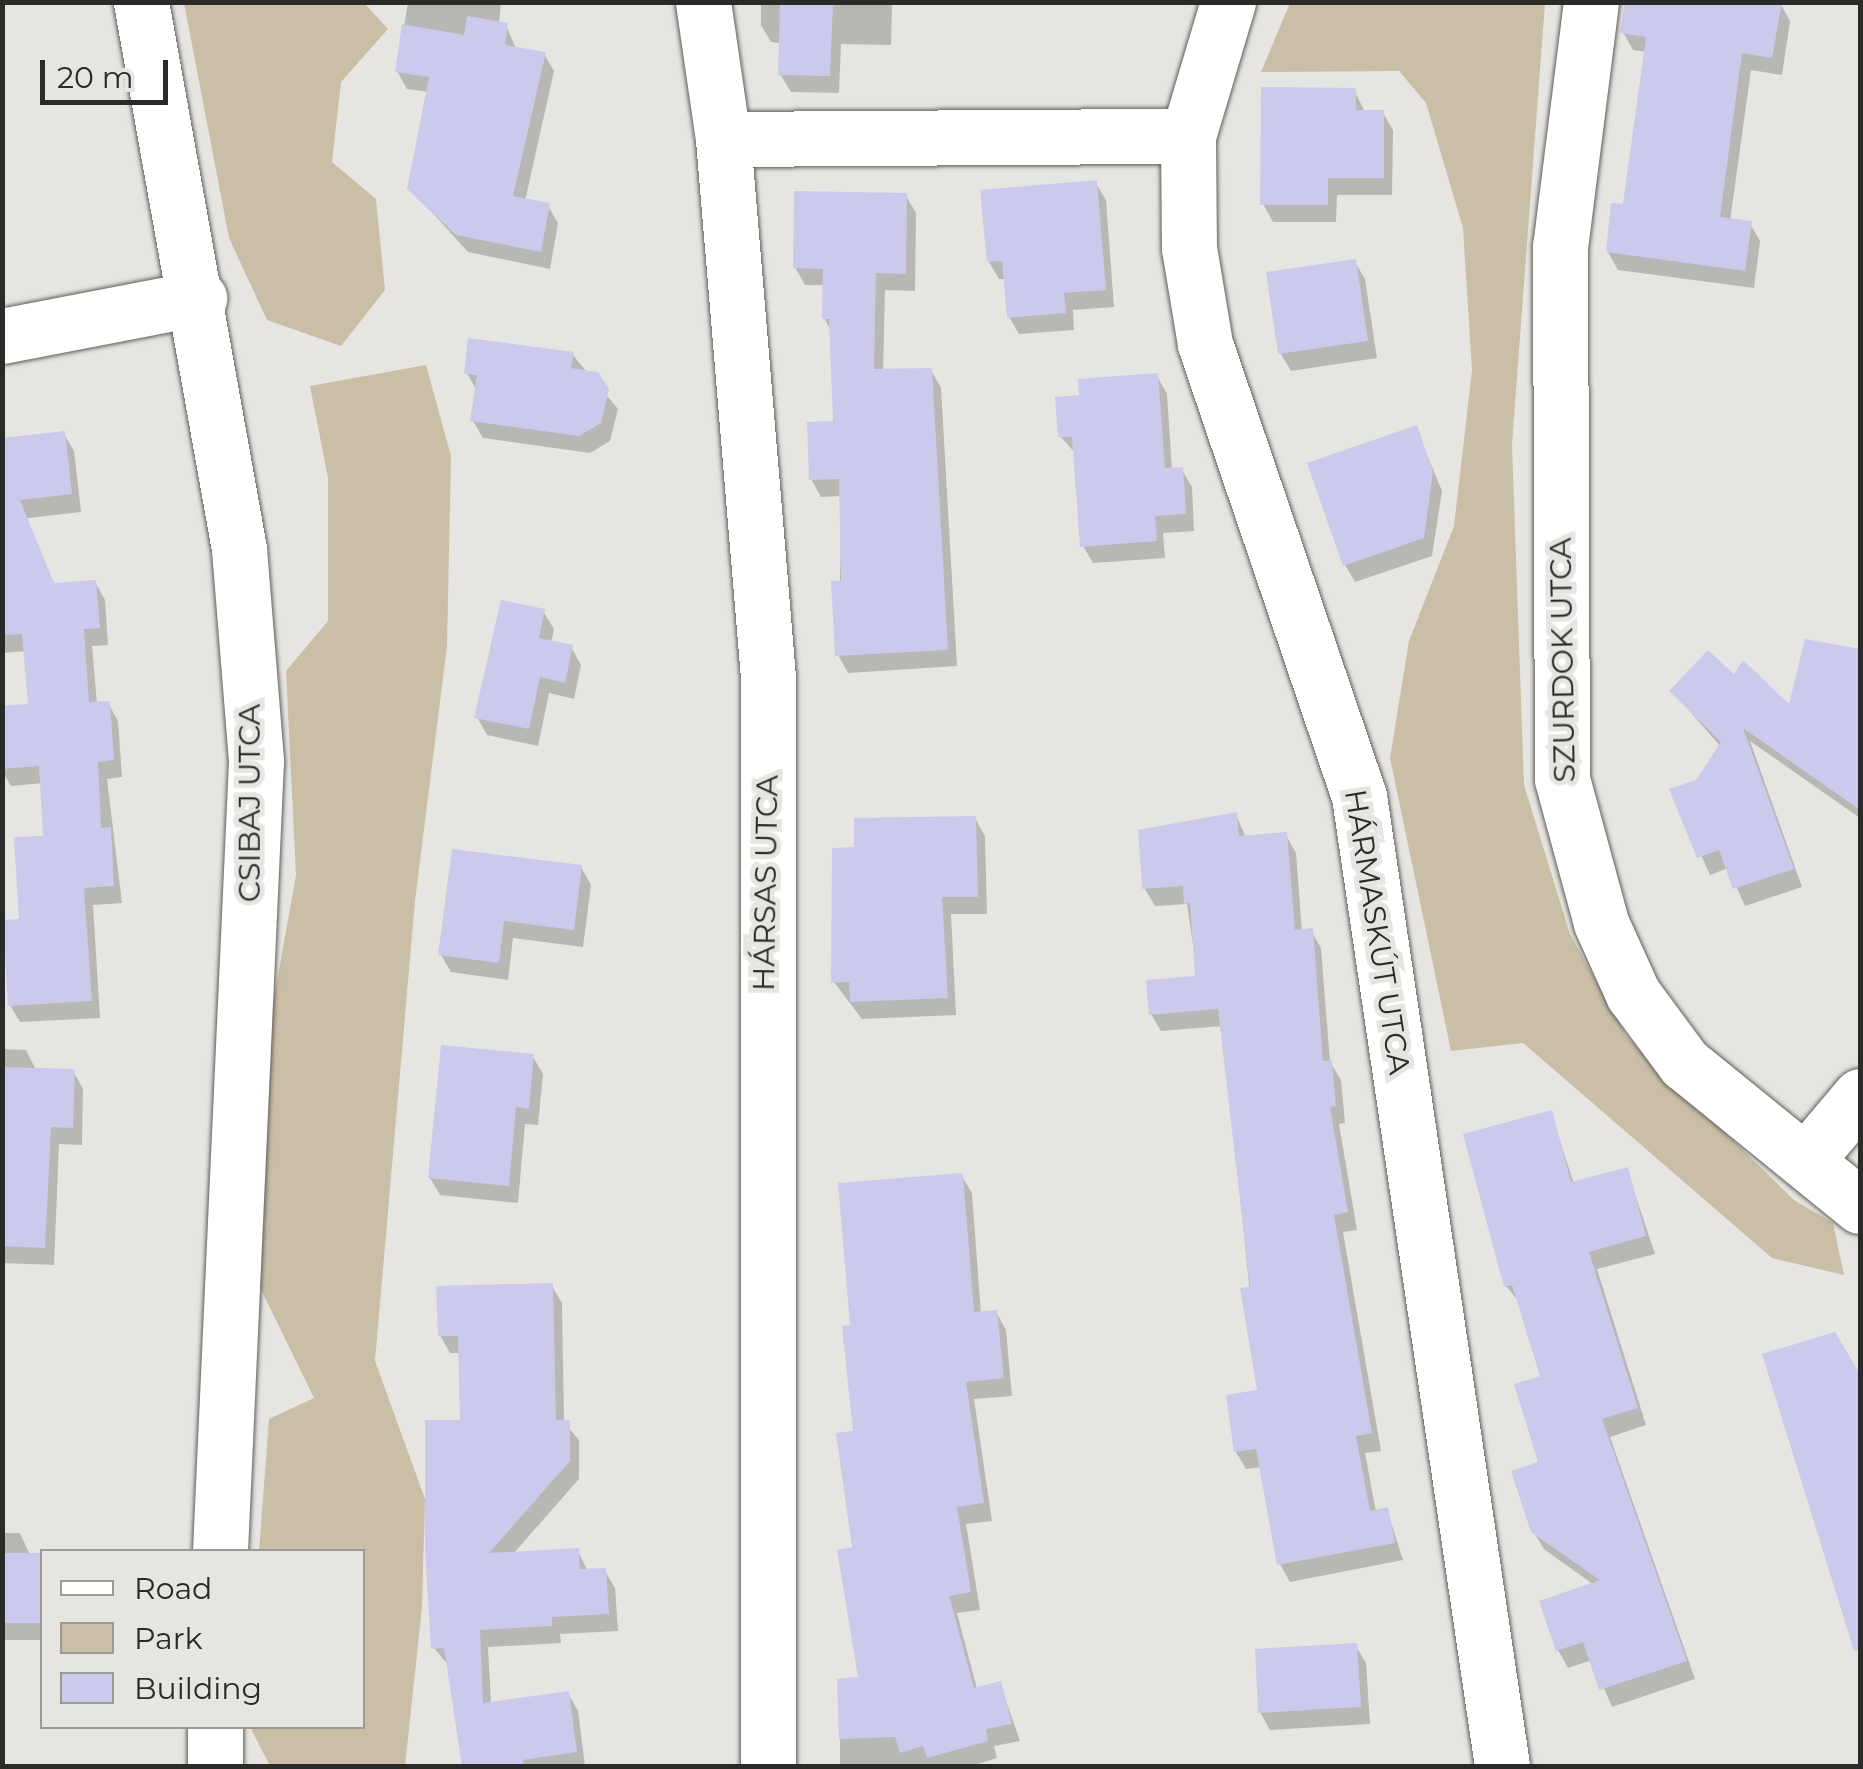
<!DOCTYPE html>
<html>
<head>
<meta charset="utf-8">
<style>
	body { margin:0 }
	#map { position:relative; width:1863px; height:1769px; overflow:hidden; background:#e6e5e1; font-family:Montserrat,sans-serif }
	div>[style] { position:absolute }
	[style*='--x'] { left:calc(var(--x)*1px); top:calc(var(--y)*1px); width:calc(var(--w)*1px); rotate:calc(var(--a)*1deg) }
	.green>* { inset:0; background:#cbbea7 }
	.shadow>* { inset:0; background:#0003 }
	.building>* { inset:0; background:#cbc9ec }
	.roads { filter:drop-shadow(0 0 2px #605e5b) drop-shadow(0 0 2px #605e5b) }
	.minor>* { height:55px; margin:-27.5px; padding:0 27.5px; transform-origin:27.5px; border-radius:27.5px; background:#fff }
	span { translate:-50% -50%; white-space:nowrap; text-align:center; line-height:1.15; -webkit-text-stroke:10px #e6e5e1; paint-order:stroke }
	.street-label { font-size:30px; color:#2a2a29 }
	.frame { position:absolute; inset:0; border:5px solid #2a2a29; pointer-events:none }
	.legend { position:absolute; left:40px; top:1549px; width:325px; height:180px; box-sizing:border-box; background:#e6e5e1; border:2px solid #9b9a97; margin:0; padding:12px 18px; list-style:none; font-size:30px; color:#2a2a29 }
	.legend li { display:flex; align-items:center; gap:20px; height:50px }
	.legend b { width:50px; border:2px solid #9b9a97 }
	.scale { position:absolute; left:40px; top:60px; width:128px; height:45px; box-sizing:border-box; border:5px solid #2a2a29; border-top:0; padding-left:12px; font-size:30px; line-height:35px; white-space:nowrap; color:#2a2a29; -webkit-text-stroke:8px #e6e5e1; paint-order:stroke }
</style>
</head>
<body>
<div id="map">
	<div class="green">
		<i style="clip-path:polygon(184px 3px,364px 3px,388px 29px,341px 82px,332px 162px,376px 199px,385px 290px,341px 346px,267px 320px,229px 238px)"></i>
		<i style="clip-path:polygon(1290px 3px,1545px 3px,1512px 444px,1524px 785px,1570px 934px,1627px 1037px,1794px 1200px,1833px 1223px,1844px 1275px,1772px 1258px,1523px 1043px,1451px 1051px,1390px 758px,1409px 641px,1454px 526px,1472px 370px,1463px 228px,1426px 103px,1399px 71px,1261px 72px)"></i>
		<i style="clip-path:polygon(426px 365px,451px 456px,447px 646px,415px 901px,375px 1361px,425px 1499px,422px 1607px,405px 1766px,270px 1766px,250px 1727px,362px 1726px,362px 1552px,259px 1551px,269px 1419px,314px 1398px,252px 1271px,253px 1116px,296px 875px,286px 671px,328px 621px,328px 478px,310px 386px)"></i>
	</div>
	<div class="shadow">
		<i style="clip-path:polygon(408px 2px,501px 2px,499px 24px,506px 25px,516px 49px,544px 54px,554px 71px,525px 201px,548px 206px,558px 223px,550px 269px,468px 252px,410px 188px,429px 92px,407px 89px,397px 71px)"></i>
		<i style="clip-path:polygon(761px 2px,892px 2px,891px 45px,841px 44px,839px 93px,791px 92px,780px 74px,781px 43px,771px 42px,761px 25px)"></i>
		<i style="clip-path:polygon(1780px 3px,1790px 21px,1782px 75px,1751px 70px,1730px 221px,1750px 224px,1760px 241px,1754px 288px,1618px 270px,1608px 252px,1625px 207px,1647px 52px,1633px 50px,1623px 32px)"></i>
		<i style="clip-path:polygon(1354px 90px,1365px 112px,1383px 113px,1393px 130px,1392px 195px,1337px 195px,1336px 222px,1273px 222px,1263px 204px)"></i>
		<i style="clip-path:polygon(1096px 183px,1106px 200px,1114px 307px,1073px 310px,1074px 330px,1019px 334px,1009px 317px,1006px 279px,999px 279px,989px 262px)"></i>
		<i style="clip-path:polygon(906px 196px,916px 213px,915px 291px,885px 290px,883px 372px,931px 370px,941px 388px,957px 666px,848px 673px,838px 655px,842px 496px,821px 497px,811px 479px,836px 424px,832px 332px,824px 318px,825px 285px,805px 285px,795px 267px)"></i>
		<i style="clip-path:polygon(1355px 262px,1365px 279px,1377px 358px,1291px 371px,1281px 354px)"></i>
		<i style="clip-path:polygon(572px 354px,618px 409px,610px 441px,590px 453px,483px 438px,473px 421px,477px 391px,467px 373px)"></i>
		<i style="clip-path:polygon(1157px 376px,1167px 394px,1172px 470px,1182px 470px,1192px 487px,1194px 531px,1163px 533px,1165px 558px,1093px 563px,1083px 546px,1076px 454px,1061px 437px,1082px 398px)"></i>
		<i style="clip-path:polygon(1416px 428px,1442px 491px,1432px 556px,1355px 582px,1345px 565px)"></i>
		<i style="clip-path:polygon(64px 434px,74px 451px,81px 512px,2px 521px)"></i>
		<i style="clip-path:polygon(35px 543px,55px 585px,95px 582px,105px 600px,108px 645px,92px 646px,97px 704px,108px 703px,118px 721px,122px 777px,107px 779px,122px 903px,93px 905px,100px 1018px,20px 1022px,10px 1005px,21px 922px,46px 838px,43px 783px,11px 786px,2px 771px,2px 708px,31px 706px,26px 651px,2px 653px,2px 593px)"></i>
		<i style="clip-path:polygon(543px 611px,554px 629px,551px 643px,571px 647px,581px 665px,574px 699px,549px 693px,538px 746px,487px 735px,477px 717px)"></i>
		<i style="clip-path:polygon(1807px 642px,1860px 651px,1860px 818px,1750px 741px,1802px 887px,1745px 906px,1728px 868px,1710px 875px,1672px 790px,1698px 782px,1721px 747px,1672px 691px,1734px 678px,1790px 709px)"></i>
		<i style="clip-path:polygon(1236px 815px,1246px 838px,1286px 835px,1296px 853px,1302px 932px,1311px 931px,1321px 948px,1330px 1062px,1341px 1080px,1345px 1123px,1339px 1124px,1357px 1230px,1343px 1232px,1381px 1451px,1365px 1453px,1376px 1512px,1387px 1510px,1403px 1560px,1290px 1582px,1280px 1564px,1262px 1467px,1246px 1469px,1236px 1452px,1260px 1393px,1223px 1026px,1161px 1031px,1151px 1014px,1198px 979px,1187px 904px,1155px 906px,1145px 889px)"></i>
		<i style="clip-path:polygon(975px 818px,985px 836px,987px 914px,951px 914px,956px 1015px,862px 1019px,834px 982px,857px 850px)"></i>
		<i style="clip-path:polygon(581px 867px,591px 885px,583px 947px,513px 938px,508px 980px,451px 972px,441px 955px)"></i>
		<i style="clip-path:polygon(2px 1049px,26px 1050px,36px 1070px,73px 1071px,83px 1089px,82px 1145px,59px 1144px,54px 1265px,2px 1263px)"></i>
		<i style="clip-path:polygon(533px 1057px,543px 1074px,538px 1125px,525px 1124px,518px 1203px,440px 1195px,430px 1178px)"></i>
		<i style="clip-path:polygon(1551px 1113px,1574px 1184px,1627px 1170px,1655px 1254px,1597px 1269px,1646px 1425px,1610px 1437px,1695px 1679px,1612px 1707px,1592px 1660px,1568px 1668px,1558px 1650px,1594px 1585px,1544px 1549px,1533px 1531px,1543px 1377px,1520px 1303px,1506px 1286px,1466px 1136px)"></i>
		<i style="clip-path:polygon(961px 1175px,972px 1193px,981px 1314px,996px 1312px,1006px 1330px,1012px 1396px,974px 1399px,992px 1521px,966px 1524px,980px 1610px,957px 1613px,977px 1689px,1000px 1683px,1020px 1741px,994px 1746px,997px 1758px,971px 1766px,840px 1766px,840px 1681px,861px 1679px,853px 1327px)"></i>
		<i style="clip-path:polygon(552px 1286px,562px 1303px,564px 1422px,579px 1440px,579px 1479px,513px 1554px,578px 1551px,588px 1572px,605px 1571px,615px 1588px,618px 1631px,560px 1634px,561px 1643px,488px 1647px,491px 1704px,568px 1693px,578px 1711px,585px 1766px,464px 1766px,449px 1666px,434px 1648px,462px 1423px,461px 1353px,450px 1353px,440px 1335px)"></i>
		<i style="clip-path:polygon(1834px 1335px,1860px 1379px,1860px 1619px,1851px 1622px)"></i>
		<i style="clip-path:polygon(2px 1533px,20px 1533px,30px 1555px,42px 1555px,42px 1640px,2px 1640px)"></i>
		<i style="clip-path:polygon(1356px 1646px,1366px 1663px,1370px 1724px,1270px 1730px,1260px 1712px)"></i>
	</div>
	<div class="building">
		<i style="clip-path:polygon(780px 2px,833px 2px,830px 76px,778px 75px)"></i>
		<i style="clip-path:polygon(1625px 2px,1782px 2px,1772px 58px,1742px 53px,1720px 217px,1752px 221px,1745px 271px,1606px 252px,1611px 203px,1623px 204px,1646px 37px,1620px 33px)"></i>
		<i style="clip-path:polygon(467px 16px,508px 23px,505px 45px,546px 52px,513px 196px,550px 203px,541px 252px,456px 235px,407px 189px,429px 77px,395px 72px,402px 24px,464px 35px)"></i>
		<i style="clip-path:polygon(1261px 87px,1356px 88px,1356px 110px,1384px 110px,1384px 178px,1328px 178px,1328px 205px,1260px 205px)"></i>
		<i style="clip-path:polygon(1097px 180px,1106px 290px,1064px 293px,1066px 313px,1007px 318px,1002px 261px,987px 262px,980px 190px)"></i>
		<i style="clip-path:polygon(794px 191px,907px 193px,906px 274px,876px 273px,874px 369px,932px 368px,948px 650px,835px 656px,831px 581px,841px 581px,839px 479px,809px 480px,807px 422px,833px 421px,829px 319px,822px 319px,823px 269px,793px 268px)"></i>
		<i style="clip-path:polygon(1356px 259px,1368px 341px,1278px 354px,1266px 272px)"></i>
		<i style="clip-path:polygon(468px 338px,574px 352px,571px 368px,598px 372px,609px 389px,601px 423px,579px 436px,470px 421px,477px 375px,464px 374px)"></i>
		<i style="clip-path:polygon(1158px 373px,1165px 468px,1183px 467px,1186px 514px,1155px 516px,1157px 541px,1080px 547px,1072px 437px,1058px 437px,1055px 397px,1079px 395px,1078px 379px)"></i>
		<i style="clip-path:polygon(1417px 425px,1433px 472px,1424px 538px,1343px 566px,1307px 463px)"></i>
		<i style="clip-path:polygon(65px 431px,72px 494px,20px 500px,54px 583px,96px 580px,100px 628px,84px 629px,89px 702px,110px 701px,114px 760px,98px 762px,101px 828px,111px 827px,114px 886px,84px 888px,92px 1001px,8px 1006px,3px 920px,19px 919px,14px 837px,43px 836px,39px 766px,2px 769px,2px 706px,28px 704px,22px 634px,2px 635px,2px 438px)"></i>
		<i style="clip-path:polygon(501px 600px,545px 609px,539px 638px,573px 645px,565px 683px,540px 677px,529px 729px,474px 718px)"></i>
		<i style="clip-path:polygon(1805px 639px,1860px 649px,1860px 810px,1743px 728px,1794px 869px,1733px 889px,1719px 850px,1697px 858px,1669px 789px,1696px 780px,1721px 742px,1669px 691px,1708px 650px,1734px 674px,1743px 660px,1789px 704px)"></i>
		<i style="clip-path:polygon(1237px 812px,1239px 836px,1287px 832px,1295px 930px,1313px 928px,1323px 1061px,1332px 1060px,1336px 1106px,1330px 1107px,1348px 1212px,1334px 1215px,1372px 1433px,1356px 1436px,1370px 1511px,1388px 1507px,1395px 1543px,1277px 1565px,1256px 1449px,1234px 1452px,1226px 1395px,1257px 1390px,1240px 1288px,1250px 1287px,1218px 1009px,1149px 1015px,1146px 980px,1195px 976px,1190px 903px,1184px 904px,1183px 886px,1142px 889px,1138px 830px)"></i>
		<i style="clip-path:polygon(976px 816px,978px 897px,942px 897px,948px 998px,850px 1002px,849px 982px,831px 983px,832px 848px,854px 847px,854px 818px)"></i>
		<i style="clip-path:polygon(452px 849px,582px 865px,574px 930px,504px 921px,499px 963px,438px 955px)"></i>
		<i style="clip-path:polygon(441px 1045px,534px 1054px,529px 1109px,516px 1107px,509px 1186px,428px 1178px)"></i>
		<i style="clip-path:polygon(2px 1067px,75px 1069px,73px 1128px,51px 1127px,45px 1248px,2px 1246px)"></i>
		<i style="clip-path:polygon(1552px 1110px,1571px 1182px,1628px 1167px,1646px 1236px,1589px 1252px,1638px 1408px,1602px 1419px,1687px 1661px,1599px 1690px,1583px 1642px,1556px 1651px,1539px 1601px,1600px 1580px,1531px 1532px,1511px 1471px,1538px 1462px,1514px 1384px,1540px 1376px,1512px 1285px,1504px 1287px,1463px 1134px)"></i>
		<i style="clip-path:polygon(963px 1173px,974px 1312px,997px 1310px,1004px 1378px,966px 1382px,984px 1503px,957px 1507px,971px 1592px,949px 1596px,974px 1688px,1001px 1681px,1012px 1724px,986px 1729px,988px 1741px,927px 1758px,923px 1746px,900px 1753px,895px 1737px,839px 1739px,837px 1679px,858px 1677px,837px 1550px,852px 1547px,836px 1433px,853px 1431px,842px 1326px,850px 1325px,838px 1183px)"></i>
		<i style="clip-path:polygon(553px 1283px,556px 1420px,570px 1420px,570px 1461px,489px 1553px,579px 1548px,580px 1569px,606px 1568px,609px 1614px,552px 1617px,552px 1626px,480px 1630px,483px 1703px,569px 1691px,577px 1752px,523px 1760px,524px 1766px,462px 1766px,444px 1648px,431px 1649px,425px 1549px,425px 1420px,460px 1420px,458px 1336px,438px 1336px,436px 1286px)"></i>
		<i style="clip-path:polygon(1835px 1332px,1860px 1374px,1860px 1650px,1854px 1651px,1762px 1354px)"></i>
		<i style="clip-path:polygon(2px 1553px,42px 1553px,42px 1623px,2px 1623px)"></i>
		<i style="clip-path:polygon(1357px 1643px,1361px 1707px,1258px 1713px,1255px 1649px)"></i>
	</div>
	<div class="roads">
		<div class="minor">
			<i style="--x:141;--y:2;--w:556;--a:79.84"></i>
			<i style="--x:239;--y:549;--w:213;--a:85.4"></i>
			<i style="--x:256;--y:761;--w:792;--a:92.61"></i>
			<i style="--x:703;--y:2;--w:138;--a:81.7"></i>
			<i style="--x:723;--y:139;--w:540;--a:85.22"></i>
			<i style="--x:768;--y:677;--w:1089;--a:90"></i>
			<i style="--x:1228;--y:2;--w:140;--a:106.6"></i>
			<i style="--x:1188;--y:136;--w:112;--a:89.5"></i>
			<i style="--x:1189;--y:248;--w:97;--a:80.5"></i>
			<i style="--x:1205;--y:344;--w:478;--a:71.2"></i>
			<i style="--x:1359;--y:796;--w:980;--a:81.61"></i>
			<i style="--x:1591;--y:2;--w:246;--a:97.2"></i>
			<i style="--x:1560;--y:246;--w:533;--a:89.79"></i>
			<i style="--x:1562;--y:779;--w:149;--a:74.8"></i>
			<i style="--x:1601;--y:923;--w:78;--a:65.7"></i>
			<i style="--x:1633;--y:994;--w:86;--a:53.5"></i>
			<i style="--x:1684;--y:1063;--w:227;--a:39.1"></i>
			<i style="--x:723;--y:139;--w:465;--a:-0.4"></i>
			<i style="--x:2;--y:336;--w:201;--a:-10.9"></i>
			<i style="--x:1806;--y:1160;--w:84;--a:-49.8"></i>
			<i style="--x:215;--y:1726;--w:40;--a:90"></i>
		</div>
	</div>
	<div class="street-label">
		<span style="left:1563px;top:660px;rotate:-91deg">SZURDOK UTCA</span>
		<span style="left:250px;top:803px;rotate:-90deg">CSIBAJ UTCA</span>
		<span style="left:766px;top:883px;rotate:-89deg">HÁRSAS UTCA</span>
		<span style="left:1377px;top:932px;rotate:81deg">HÁRMASKÚT UTCA</span>
	</div>
	<div class="frame"></div>
	<ul class="legend">
	<li><b style="height:12px;background:#fff"></b>Road</li>
	<li><b style="height:28px;background:#cbbea7"></b>Park</li>
	<li><b style="height:28px;background:#cbc9ec"></b>Building</li>
	</ul>
	<div class="scale">20 m</div>
</div>
</body>
</html>
